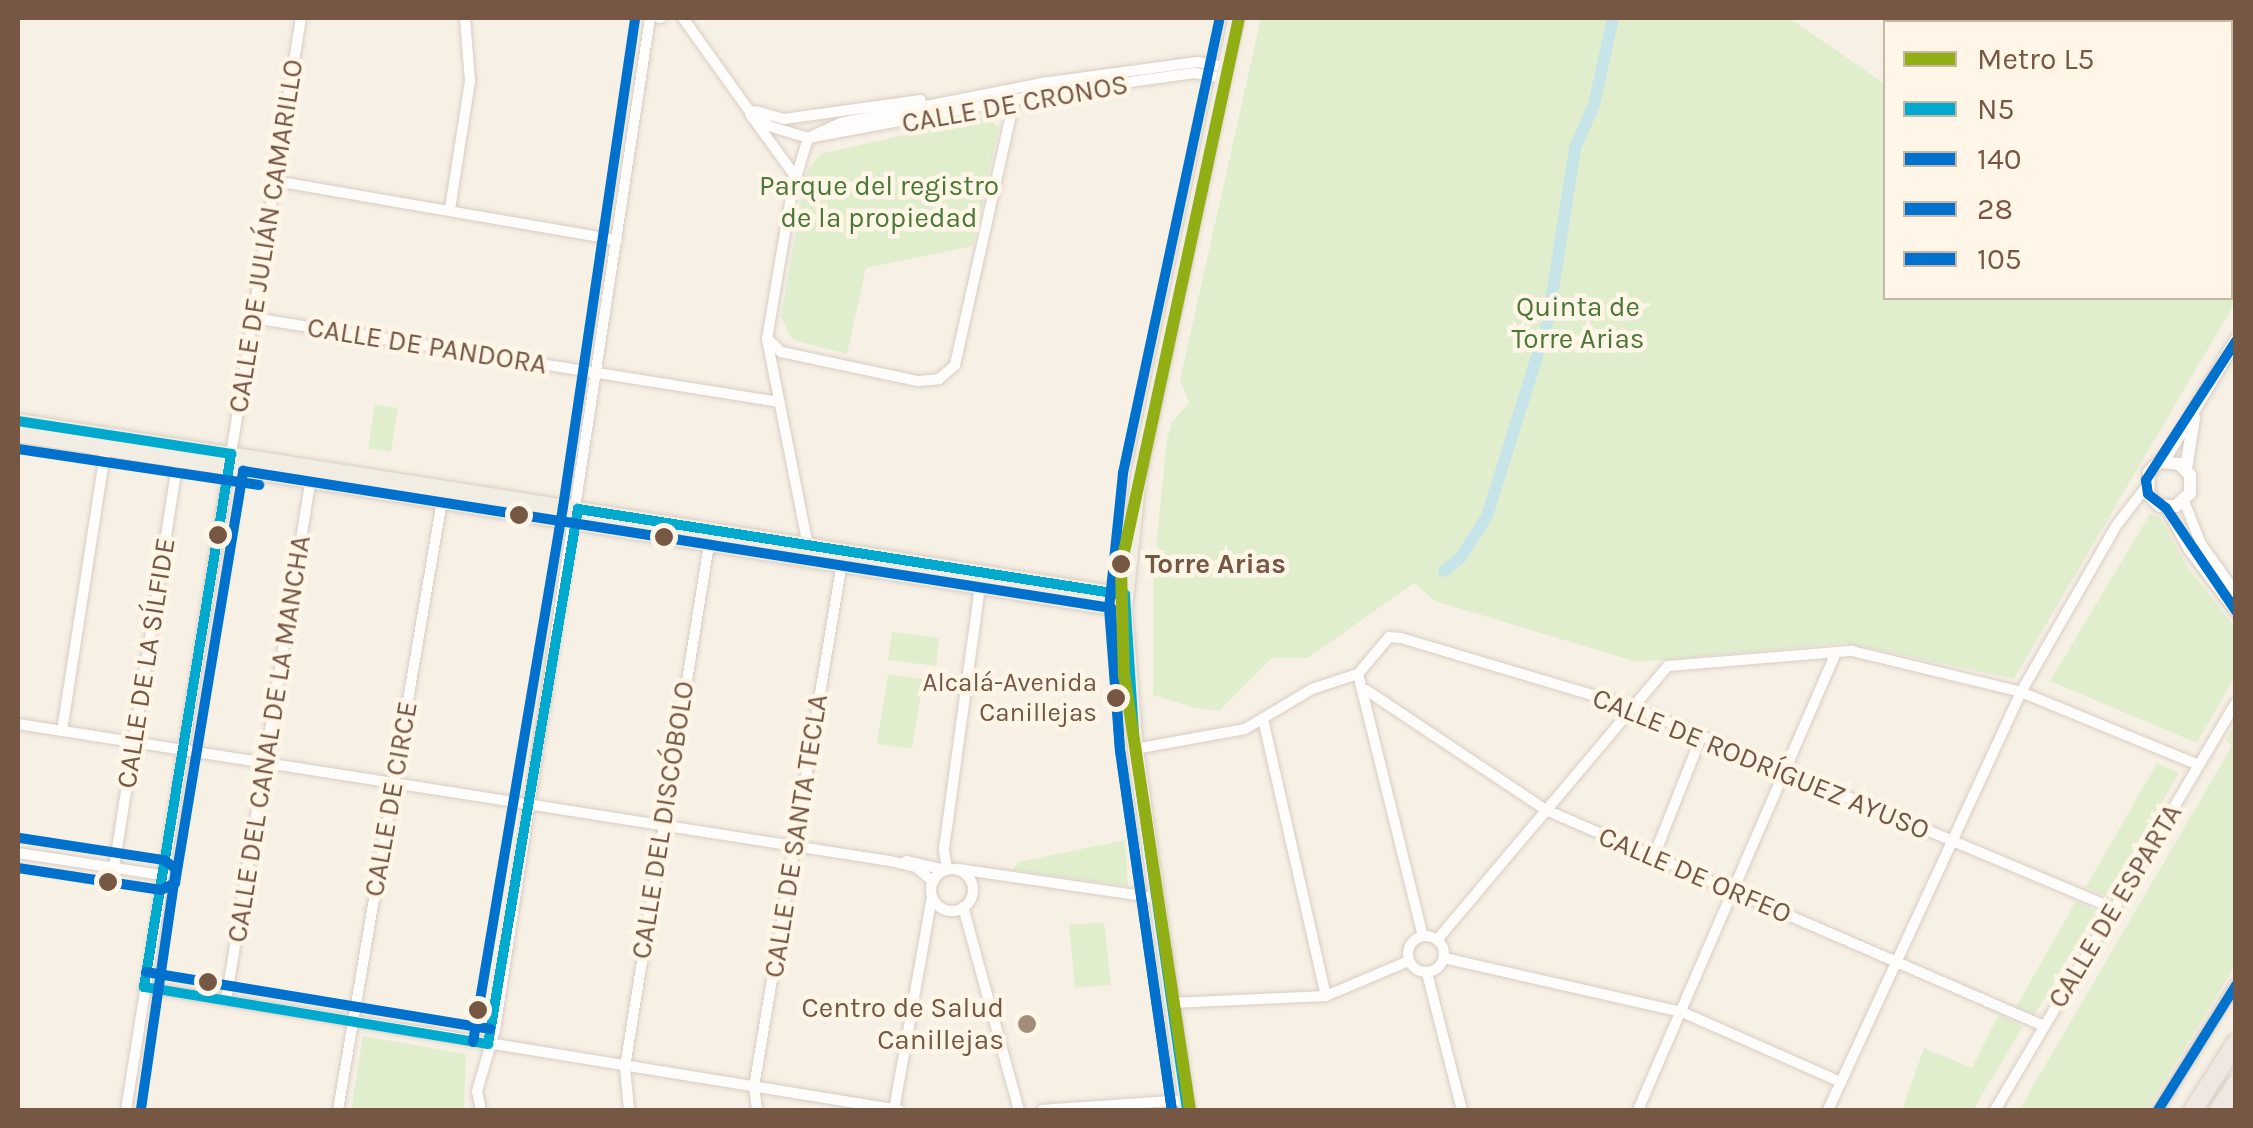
<!DOCTYPE html>
<html>
<head>
<meta charset="utf-8">
<style>
	body { margin:0 }
	#map { position:relative; width:2253px; height:1128px; overflow:hidden; background:#f7f0e5; font-family:Karla,sans-serif }
	div>[style] { position:absolute }
	[style*='--x'] { left:calc(var(--x)*1px); top:calc(var(--y)*1px); width:calc(var(--w)*1px); rotate:calc(var(--a)*1deg) }
	.green>* { inset:0; background:#e1eece }
	.canal>* { height:12px; margin:-6px; padding:0 6px; transform-origin:6px; border-radius:6px; background:#c7e5e8 }
	.roads { filter:drop-shadow(0 0 2px #d8cdc4) drop-shadow(0 0 2px #d8cdc4) }
	.minor>* { height:10px; margin:-5px; padding:0 5px; transform-origin:5px; border-radius:5px; background:#fefdfb }
	.minor>.ring { margin:-5px; padding:0; box-sizing:content-box; background:none; border:10px solid #fefdfb; border-radius:50% }
	.tertiary>* { height:12px; margin:-6px; padding:0 6px; transform-origin:6px; border-radius:6px; background:#fefdfb }
	.primary>* { height:15px; margin:-7.5px; padding:0 7.5px; transform-origin:7.5px; border-radius:7.5px; background:#f2ede3 }
	.motorway>* { height:18px; margin:-9px; padding:0 9px; transform-origin:9px; border-radius:9px; background:#f1e7e2 }
	.bus-1>* { height:10px; margin:-5px; padding:0 5px; transform-origin:5px; border-radius:5px; background:#00a9ce }
	.bus-2>* { height:10px; margin:-5px; padding:0 5px; transform-origin:5px; border-radius:5px; background:#0072ce }
	.bus-3>* { height:10px; margin:-5px; padding:0 5px; transform-origin:5px; border-radius:5px; background:#0072ce }
	.bus-4>* { height:10px; margin:-5px; padding:0 5px; transform-origin:5px; border-radius:5px; background:#0072ce }
	.bus-5>* { height:10px; margin:-5px; padding:0 5px; transform-origin:5px; border-radius:5px; background:#0072ce }
	.metro-1>* { height:12px; margin:-6px; padding:0 6px; transform-origin:6px; border-radius:6px; background:#91af15 }
	.dots>* { width:28px; height:28px; translate:-50% -50%; box-sizing:border-box; border:5px solid #fff6e7; border-radius:50% }
	span { translate:-50% -50%; white-space:nowrap; text-align:center; line-height:1.15; -webkit-text-stroke:9px #fff6e7; paint-order:stroke }
	.bus-label { font-size:26px; color:#765744 }
	.right { translate:-100% -50%; text-align:right }
	.street-label { font-size:28px; color:#765744 }
	.park-label { font-size:28px; color:#4b7839 }
	.stop-label { font-size:28px; color:#765744; font-weight:700 }
	.left { translate:0 -50%; text-align:left }
	.poi-label { font-size:28px; color:#765744 }
	.frame { position:absolute; inset:0; border:20px solid #765744; pointer-events:none }
	.legend { position:absolute; left:1883px; top:20px; width:350px; height:280px; box-sizing:border-box; background:#fff6e7; border:2px solid #c8b6a6; margin:0; padding:12px 18px; list-style:none; font-size:30px; color:#765744 }
	.legend li { display:flex; align-items:center; gap:20px; height:50px }
	.legend b { width:50px; border:2px solid #c8b6a6 }
</style>
</head>
<body>
<div id="map">
	<div class="green">
		<i style="clip-path:polygon(1261px 18px,1789px 18px,1885px 84px,1886px 298px,2230px 298px,2231px 242px,2235px 303px,2014px 679px,1846px 643px,1637px 662px,1435px 601px,1414px 583px,1308px 658px,1272px 658px,1219px 711px,1192px 707px,1153px 695px,1153px 580px,1167px 440px,1172px 422px,1189px 403px,1180px 380px)"></i>
		<i style="clip-path:polygon(2001px 18px,2235px 18px,2235px 63px,2231px 71px,2230px 22px)"></i>
		<i style="clip-path:polygon(988px 116px,999px 128px,973px 246px,866px 268px,847px 354px,793px 340px,781px 317px,806px 173px,820px 154px)"></i>
		<i style="clip-path:polygon(375px 405px,398px 408px,391px 452px,368px 448px)"></i>
		<i style="clip-path:polygon(2150px 514px,2160px 517px,2188px 568px,2235px 627px,2235px 677px,2197px 743px,2050px 681px)"></i>
		<i style="clip-path:polygon(892px 632px,939px 638px,936px 666px,888px 660px)"></i>
		<i style="clip-path:polygon(888px 674px,923px 679px,912px 749px,877px 744px)"></i>
		<i style="clip-path:polygon(2235px 723px,2235px 966px,2147px 1110px,2019px 1110px,2232px 746px,2226px 740px)"></i>
		<i style="clip-path:polygon(2157px 763px,2179px 773px,2107px 897px,2086px 887px)"></i>
		<i style="clip-path:polygon(1125px 840px,1128px 886px,1013px 870px,1018px 862px)"></i>
		<i style="clip-path:polygon(2076px 901px,2098px 912px,2035px 1014px,2016px 1007px)"></i>
		<i style="clip-path:polygon(1104px 922px,1111px 985px,1075px 988px,1069px 925px)"></i>
		<i style="clip-path:polygon(1999px 1014px,2023px 1027px,1973px 1110px,1902px 1110px,1924px 1048px,1972px 1068px)"></i>
		<i style="clip-path:polygon(363px 1036px,466px 1054px,464px 1110px,351px 1110px)"></i>
	</div>
	<div class="canal">
		<i style="--x:1444;--y:571;--w:22;--a:-39"></i>
		<i style="--x:1461;--y:557;--w:49;--a:-57.6"></i>
		<i style="--x:1487;--y:516;--w:151;--a:-72.6"></i>
		<i style="--x:1532;--y:372;--w:53;--a:-72.6"></i>
		<i style="--x:1548;--y:321;--w:175;--a:-81.1"></i>
		<i style="--x:1575;--y:148;--w:47;--a:-66.2"></i>
		<i style="--x:1594;--y:105;--w:89;--a:-77.7"></i>
	</div>
	<div class="roads">
		<div class="minor">
			<i style="--x:659;--y:18;--w:2;--a:0"></i>
			<i style="--x:683;--y:18;--w:112;--a:54.5"></i>
			<i style="--x:748;--y:109;--w:27;--a:39"></i>
			<i style="--x:769;--y:126;--w:41;--a:17.1"></i>
			<i style="--x:808;--y:138;--w:246;--a:-10.5"></i>
			<i style="--x:1050;--y:93;--w:146;--a:-7.9"></i>
			<i style="--x:1195;--y:73;--w:27;--a:10"></i>
			<i style="--x:1042;--y:83;--w:157;--a:-7.7"></i>
			<i style="--x:1198;--y:62;--w:26;--a:11"></i>
			<i style="--x:2230;--y:94;--w:10;--a:-53"></i>
			<i style="--x:756;--y:111;--w:29;--a:16"></i>
			<i style="--x:784;--y:119;--w:138;--a:-7.9"></i>
			<i style="--x:750;--y:114;--w:77;--a:54"></i>
			<i style="--x:275;--y:181;--w:347;--a:9.8"></i>
			<i style="--x:450;--y:209;--w:130;--a:-81.1"></i>
			<i style="--x:470;--y:81;--w:63;--a:-94.5"></i>
			<i style="--x:2230;--y:231;--w:7;--a:27"></i>
			<i style="--x:253;--y:318;--w:533;--a:9.07"></i>
			<i style="--x:768;--y:339;--w:18;--a:45"></i>
			<i style="--x:781;--y:352;--w:140;--a:12"></i>
			<i style="--x:918;--y:381;--w:21;--a:-5"></i>
			<i style="--x:939;--y:379;--w:21;--a:-41"></i>
			<i style="--x:955;--y:365;--w:270;--a:-77.4"></i>
			<i style="--x:2184;--y:501;--w:46;--a:68.4"></i>
			<i style="--x:2201;--y:544;--w:60;--a:54.5"></i>
			<i style="--x:2166;--y:508;--w:48;--a:61.3"></i>
			<i style="--x:2189;--y:550;--w:78;--a:52.8"></i>
			<i style="--x:808;--y:546;--w:211;--a:-101.2"></i>
			<i style="--x:767;--y:339;--w:150;--a:-80.4"></i>
			<i style="--x:792;--y:191;--w:55;--a:-73.2"></i>
			<i style="--x:808;--y:138;--w:35;--a:-25"></i>
			<i style="--x:840;--y:123;--w:212;--a:-11.2"></i>
			<i style="--x:1358;--y:674;--w:270;--a:76.1"></i>
			<i style="--x:1366;--y:690;--w:216;--a:33.7"></i>
			<i style="--x:1546;--y:810;--w:543;--a:23.45"></i>
			<i style="--x:1263;--y:719;--w:284;--a:77.2"></i>
			<i style="--x:18;--y:724;--w:883;--a:8.93"></i>
			<i style="--x:890;--y:861;--w:27;--a:13"></i>
			<i style="--x:916;--y:867;--w:23;--a:41"></i>
			<i style="--x:62;--y:731;--w:288;--a:-81.2"></i>
			<i style="--x:1135;--y:749;--w:112;--a:-10.3"></i>
			<i style="--x:1245;--y:729;--w:78;--a:-30.8"></i>
			<i style="--x:1312;--y:689;--w:48;--a:-18.1"></i>
			<i style="--x:1358;--y:674;--w:48;--a:-50"></i>
			<i style="--x:1389;--y:637;--w:12;--a:5"></i>
			<i style="--x:1401;--y:638;--w:242;--a:16.6"></i>
			<i style="--x:1633;--y:707;--w:523;--a:22.74"></i>
			<i style="--x:18;--y:853;--w:146;--a:8.7"></i>
			<i style="--x:1654;--y:856;--w:130;--a:-68.4"></i>
			<i style="--x:906;--y:861;--w:41;--a:12.7"></i>
			<i style="--x:114;--y:868;--w:414;--a:-81.1"></i>
			<i style="--x:947;--y:869;--w:20;--a:-99"></i>
			<i style="--x:944;--y:849;--w:266;--a:-82.2"></i>
			<i style="--x:958;--y:869;--w:200;--a:8.3"></i>
			<i class="ring" style="left:931px;top:869px;width:32px;height:32px"></i>
			<i style="--x:963;--y:907;--w:211;--a:74.6"></i>
			<i class="ring" style="left:1408px;top:936px;width:26px;height:26px"></i>
			<i style="--x:1437;--y:940;--w:358;--a:-49.9"></i>
			<i style="--x:1668;--y:666;--w:185;--a:-4.7"></i>
			<i style="--x:1852;--y:651;--w:174;--a:13.6"></i>
			<i style="--x:2021;--y:692;--w:192;--a:22.3"></i>
			<i style="--x:1444;--y:958;--w:244;--a:12.8"></i>
			<i style="--x:1682;--y:1012;--w:174;--a:23.8"></i>
			<i style="--x:1427;--y:973;--w:141;--a:75.7"></i>
			<i style="--x:144;--y:987;--w:765;--a:9.25"></i>
			<i style="--x:226;--y:1001;--w:530;--a:-80.77"></i>
			<i style="--x:1172;--y:1003;--w:154;--a:-2.6"></i>
			<i style="--x:1326;--y:996;--w:90;--a:-22.9"></i>
			<i style="--x:126;--y:1110;--w:1106;--a:-80.9"></i>
			<i style="--x:338;--y:1110;--w:624;--a:-80.31"></i>
			<i style="--x:481;--y:1110;--w:19;--a:-102"></i>
			<i style="--x:477;--y:1091;--w:64;--a:-73.6"></i>
			<i style="--x:495;--y:1030;--w:1024;--a:-81.29"></i>
			<i style="--x:629;--y:1110;--w:43;--a:-95.3"></i>
			<i style="--x:625;--y:1067;--w:536;--a:-80.87"></i>
			<i style="--x:757;--y:1110;--w:23;--a:-97"></i>
			<i style="--x:754;--y:1087;--w:531;--a:-80.47"></i>
			<i style="--x:894;--y:1110;--w:217;--a:-79.9"></i>
			<i style="--x:1042;--y:1110;--w:143;--a:-4"></i>
			<i style="--x:1638;--y:1110;--w:499;--a:-66.6"></i>
			<i style="--x:1828;--y:1110;--w:460;--a:-65.2"></i>
			<i style="--x:2021;--y:692;--w:191;--a:-60.2"></i>
			<i style="--x:2116;--y:526;--w:49;--a:-52.4"></i>
			<i style="--x:1995;--y:1110;--w:473;--a:-59.4"></i>
			<i style="--x:2158;--y:1110;--w:148;--a:-58.2"></i>
		</div>
		<div class="tertiary">
			<i style="--x:2161;--y:462;--w:18;--a:6"></i>
			<i style="--x:2179;--y:464;--w:16;--a:45"></i>
			<i style="--x:2190;--y:475;--w:18;--a:90"></i>
			<i style="--x:2190;--y:493;--w:19;--a:137"></i>
			<i style="--x:2176;--y:506;--w:16;--a:180"></i>
			<i style="--x:2160;--y:506;--w:17;--a:-135"></i>
			<i style="--x:2148;--y:494;--w:22;--a:-87"></i>
			<i style="--x:2149;--y:472;--w:28;--a:-45"></i>
			<i style="--x:2169;--y:452;--w:131;--a:-59.1"></i>
			<i style="--x:2186;--y:469;--w:52;--a:-81.1"></i>
		</div>
		<div class="primary">
			<i style="--x:18;--y:421;--w:1121;--a:8.93"></i>
			<i style="--x:18;--y:434;--w:1120;--a:8.99"></i>
			<i style="--x:1187;--y:1110;--w:365;--a:-98.2"></i>
			<i style="--x:1135;--y:749;--w:140;--a:-94.5"></i>
			<i style="--x:1124;--y:609;--w:134;--a:-84"></i>
			<i style="--x:1138;--y:476;--w:468;--a:-78"></i>
		</div>
		<div class="motorway">
			<i style="--x:2193;--y:1110;--w:80;--a:-57.3"></i>
			<i style="--x:2219;--y:1110;--w:31;--a:-57"></i>
		</div>
	</div>
	<div class="bus-1">
		<i style="--x:18;--y:421;--w:216;--a:8.8"></i>
		<i style="--x:231;--y:454;--w:540;--a:99.27"></i>
		<i style="--x:144;--y:987;--w:349;--a:9.4"></i>
		<i style="--x:488;--y:1044;--w:543;--a:-80.45"></i>
		<i style="--x:578;--y:509;--w:554;--a:8.93"></i>
		<i style="--x:1125;--y:595;--w:154;--a:86.3"></i>
		<i style="--x:1135;--y:749;--w:365;--a:81.8"></i>
	</div>
	<div class="bus-2">
		<i style="--x:18;--y:449;--w:244;--a:8.5"></i>
		<i style="--x:18;--y:868;--w:145;--a:8.7"></i>
		<i style="--x:161;--y:890;--w:16;--a:-27"></i>
		<i style="--x:175;--y:883;--w:418;--a:-80.6"></i>
		<i style="--x:243;--y:471;--w:879;--a:8.97"></i>
		<i style="--x:1111;--y:608;--w:143;--a:86.4"></i>
		<i style="--x:1120;--y:751;--w:363;--a:81.8"></i>
	</div>
	<div class="bus-3">
		<i style="--x:20;--y:838;--w:146;--a:8.7"></i>
		<i style="--x:164;--y:860;--w:15;--a:37"></i>
		<i style="--x:176;--y:869;--w:244;--a:98.3"></i>
		<i style="--x:146;--y:972;--w:349;--a:9.4"></i>
		<i style="--x:473;--y:1042;--w:543;--a:-80.45"></i>
		<i style="--x:563;--y:507;--w:494;--a:-81.6"></i>
	</div>
	<div class="bus-4">
		<i style="--x:1172;--y:1110;--w:363;--a:-98.2"></i>
		<i style="--x:1120;--y:751;--w:142;--a:-94.4"></i>
		<i style="--x:1109;--y:609;--w:137;--a:-84.1"></i>
		<i style="--x:1123;--y:473;--w:465;--a:-78"></i>
	</div>
	<div class="bus-5">
		<i style="--x:2236;--y:341;--w:166;--a:122.9"></i>
		<i style="--x:2146;--y:480;--w:14;--a:82"></i>
		<i style="--x:2148;--y:494;--w:23;--a:38"></i>
		<i style="--x:2166;--y:508;--w:125;--a:55.8"></i>
		<i style="--x:2158;--y:1110;--w:147;--a:-58"></i>
	</div>
	<div class="metro-1">
		<i style="--x:1190;--y:1110;--w:439;--a:-98.6"></i>
		<i style="--x:1124;--y:676;--w:110;--a:-91.6"></i>
		<i style="--x:1121;--y:566;--w:561;--a:-77.85"></i>
	</div>
	<div class="dots">
		<i style="left:519px;top:515px;background:#765744"></i>
		<i style="left:218px;top:535px;background:#765744"></i>
		<i style="left:664px;top:537px;background:#765744"></i>
		<i style="left:1121px;top:564px;background:#765744"></i>
		<i style="left:1116px;top:698px;background:#765744"></i>
		<i style="left:108px;top:882px;background:#765744"></i>
		<i style="left:208px;top:982px;background:#765744"></i>
		<i style="left:478px;top:1010px;background:#765744"></i>
		<i style="left:1027px;top:1024px;background:#a38d7c"></i>
	</div>
	<div class="bus-label">
		<span class="right" style="left:1097px;top:698px">Alcalá-Avenida<br>Canillejas</span>
	</div>
	<div class="street-label">
		<span style="left:1015px;top:104px;rotate:-10deg">CALLE DE CRONOS</span>
		<span style="left:266px;top:236px;rotate:-81deg">CALLE DE JULIÁN CAMARILLO</span>
		<span style="left:427px;top:346px;rotate:9deg">CALLE DE PANDORA</span>
		<span style="left:146px;top:663px;rotate:-81deg">CALLE DE LA SÍLFIDE</span>
		<span style="left:269px;top:739px;rotate:-81deg">CALLE DEL CANAL DE LA MANCHA</span>
		<span style="left:1761px;top:764px;rotate:22deg">CALLE DE RODRÍGUEZ AYUSO</span>
		<span style="left:391px;top:799px;rotate:-80deg">CALLE DE CIRCE</span>
		<span style="left:663px;top:820px;rotate:-81deg">CALLE DEL DISCÓBOLO</span>
		<span style="left:796px;top:836px;rotate:-81deg">CALLE DE SANTA TECLA</span>
		<span style="left:1695px;top:875px;rotate:23deg">CALLE DE ORFEO</span>
		<span style="left:2115px;top:906px;rotate:-59deg">CALLE DE ESPARTA</span>
	</div>
	<div class="park-label">
		<span style="left:879px;top:202px">Parque del registro<br>de la propiedad</span>
		<span style="left:1578px;top:323px">Quinta de<br>Torre Arias</span>
	</div>
	<div class="stop-label">
		<span class="left" style="left:1145px;top:564px">Torre Arias</span>
	</div>
	<div class="poi-label">
		<span class="right" style="left:1004px;top:1024px">Centro de Salud<br>Canillejas</span>
	</div>
	<div class="frame"></div>
	<ul class="legend">
	<li><b style="height:12px;background:#91af15"></b>Metro L5</li>
	<li><b style="height:12px;background:#00a9ce"></b>N5</li>
	<li><b style="height:12px;background:#0072ce"></b>140</li>
	<li><b style="height:12px;background:#0072ce"></b>28</li>
	<li><b style="height:12px;background:#0072ce"></b>105</li>
	</ul>
</div>
</body>
</html>
